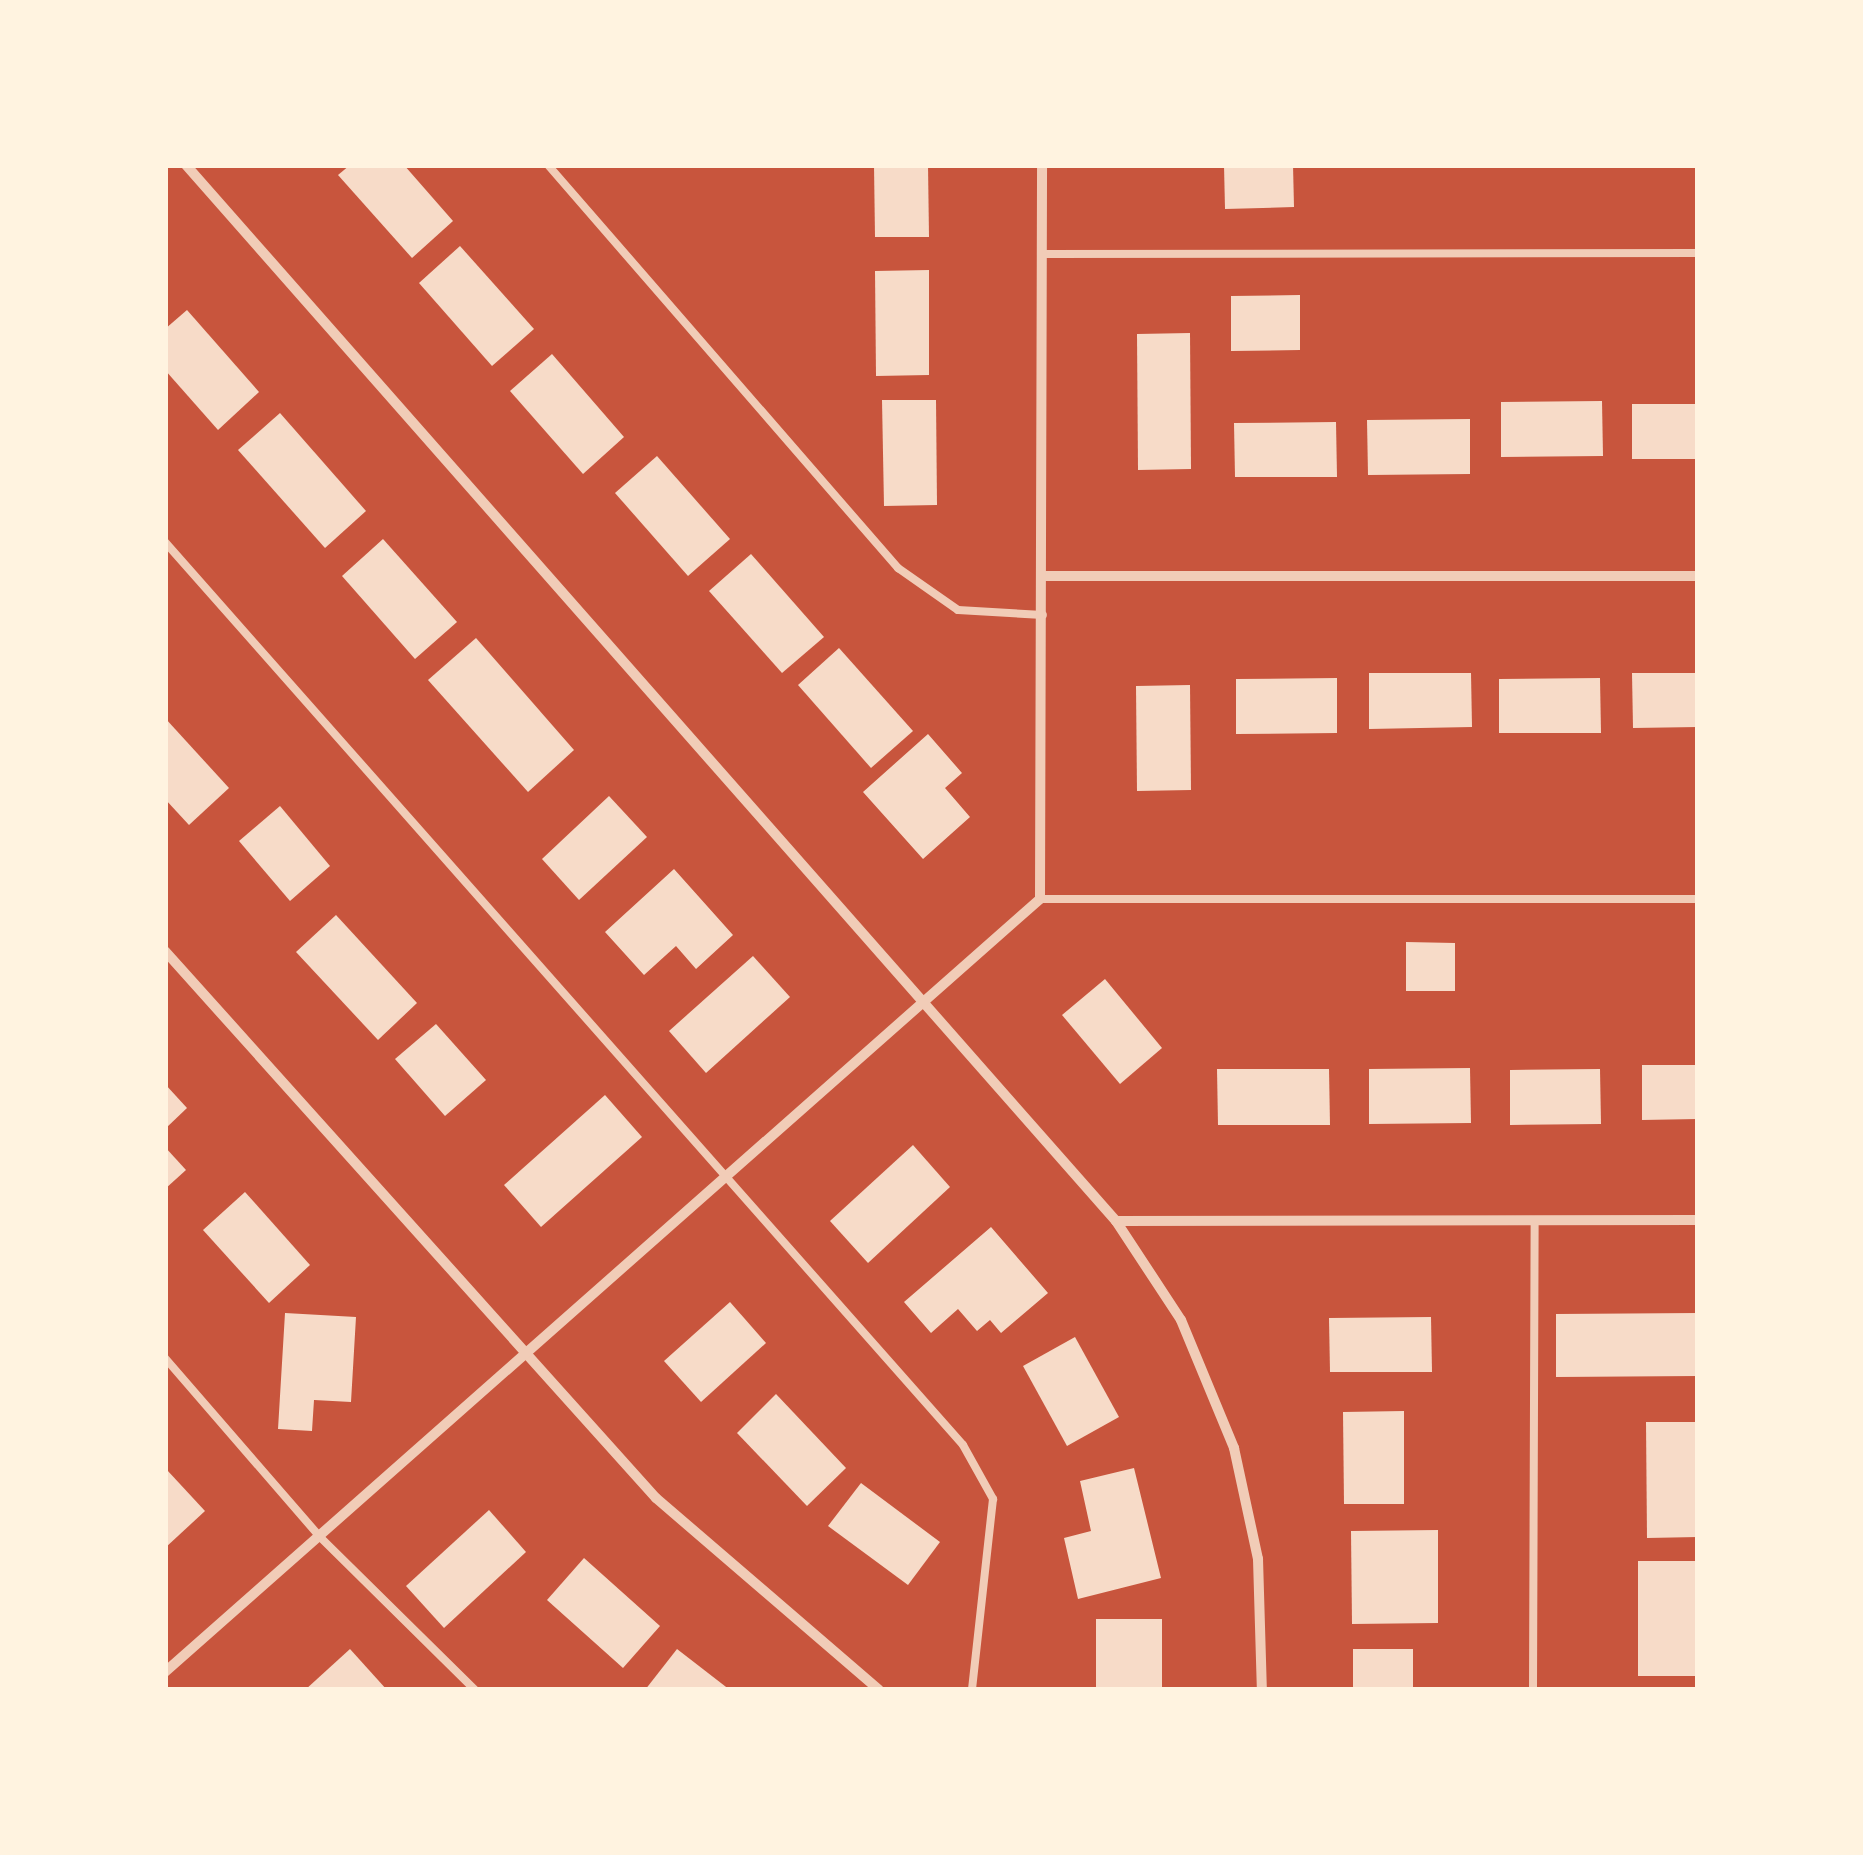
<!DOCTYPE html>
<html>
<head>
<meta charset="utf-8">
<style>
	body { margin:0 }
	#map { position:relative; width:1863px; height:1855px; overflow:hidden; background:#c8553d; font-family:Jost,sans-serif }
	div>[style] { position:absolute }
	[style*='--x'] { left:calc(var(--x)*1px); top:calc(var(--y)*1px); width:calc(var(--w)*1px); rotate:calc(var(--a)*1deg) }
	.building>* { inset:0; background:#f7dbc8 }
	.service>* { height:8px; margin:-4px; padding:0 4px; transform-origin:4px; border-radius:4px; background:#f1ccb7 }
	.minor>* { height:10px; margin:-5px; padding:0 5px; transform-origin:5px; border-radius:5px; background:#f1ccb7 }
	span { translate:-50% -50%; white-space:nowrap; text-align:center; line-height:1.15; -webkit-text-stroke:10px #fff3e0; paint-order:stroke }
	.frame { position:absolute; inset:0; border:168px solid #fff3e0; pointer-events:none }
</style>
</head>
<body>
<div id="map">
	<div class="building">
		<i style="clip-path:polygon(350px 165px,404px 165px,453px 221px,412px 258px,338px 175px)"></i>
		<i style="clip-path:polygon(874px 165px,928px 165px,929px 237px,875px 237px)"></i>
		<i style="clip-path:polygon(1224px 165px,1293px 165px,1294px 207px,1225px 209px)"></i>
		<i style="clip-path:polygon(460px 246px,534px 329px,492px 366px,419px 283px)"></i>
		<i style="clip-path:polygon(929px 270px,929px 375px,876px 376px,875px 271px)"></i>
		<i style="clip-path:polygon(1300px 295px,1300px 350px,1231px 351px,1231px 296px)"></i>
		<i style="clip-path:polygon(187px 310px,259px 392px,218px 430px,165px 370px,165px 329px)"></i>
		<i style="clip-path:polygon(1190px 333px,1191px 469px,1138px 470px,1137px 334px)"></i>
		<i style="clip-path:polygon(552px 354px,624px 437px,583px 474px,510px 391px)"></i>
		<i style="clip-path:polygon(882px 400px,936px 400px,937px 505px,884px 506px)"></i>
		<i style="clip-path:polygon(1602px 401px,1603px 456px,1501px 457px,1501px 402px)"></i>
		<i style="clip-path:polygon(1632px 404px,1698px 404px,1698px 459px,1632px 459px)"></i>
		<i style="clip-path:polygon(280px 413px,366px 511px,325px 548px,238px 450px)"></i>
		<i style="clip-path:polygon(1470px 419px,1470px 474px,1368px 475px,1367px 420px)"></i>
		<i style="clip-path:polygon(1336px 422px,1337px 477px,1235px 477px,1234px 423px)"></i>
		<i style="clip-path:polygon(657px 456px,730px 539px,688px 576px,615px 493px)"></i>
		<i style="clip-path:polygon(383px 539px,457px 622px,415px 659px,342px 576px)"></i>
		<i style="clip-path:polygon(751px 554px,824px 637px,782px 673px,709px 591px)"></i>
		<i style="clip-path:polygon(476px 638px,574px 750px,528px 792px,428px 680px)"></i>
		<i style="clip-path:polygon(839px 648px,913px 731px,871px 768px,798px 685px)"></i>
		<i style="clip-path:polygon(1369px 673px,1471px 673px,1472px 727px,1369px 729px)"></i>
		<i style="clip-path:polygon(1632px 673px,1698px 673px,1698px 727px,1633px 728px)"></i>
		<i style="clip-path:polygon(1337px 678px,1337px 733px,1236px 734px,1236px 679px)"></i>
		<i style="clip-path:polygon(1600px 678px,1601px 733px,1499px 733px,1499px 679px)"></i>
		<i style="clip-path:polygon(1190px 685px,1191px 790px,1137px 791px,1136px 686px)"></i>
		<i style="clip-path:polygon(165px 718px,229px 788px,189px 825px,165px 799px)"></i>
		<i style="clip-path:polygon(928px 734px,962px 773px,945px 788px,970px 817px,923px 859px,863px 792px)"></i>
		<i style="clip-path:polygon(609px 796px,647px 837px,579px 900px,542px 859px)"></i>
		<i style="clip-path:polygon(280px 806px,330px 866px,290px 901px,239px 841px)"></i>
		<i style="clip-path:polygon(674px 869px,733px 935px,696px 969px,676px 946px,644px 975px,605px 932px)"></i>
		<i style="clip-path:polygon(336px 915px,417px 1003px,378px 1040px,296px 952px)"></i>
		<i style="clip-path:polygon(1406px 942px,1455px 943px,1455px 991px,1406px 991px)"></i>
		<i style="clip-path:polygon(753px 956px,790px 997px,706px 1073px,669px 1031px)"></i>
		<i style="clip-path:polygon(1105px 979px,1162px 1048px,1120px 1084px,1062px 1015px)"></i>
		<i style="clip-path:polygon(436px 1024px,486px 1080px,445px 1116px,395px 1059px)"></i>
		<i style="clip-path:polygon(1642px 1065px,1698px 1065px,1698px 1119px,1642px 1120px)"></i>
		<i style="clip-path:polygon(1470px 1068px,1471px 1123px,1369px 1124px,1369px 1069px)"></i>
		<i style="clip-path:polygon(1217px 1069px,1329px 1069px,1330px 1125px,1218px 1125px)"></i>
		<i style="clip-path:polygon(1600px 1069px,1601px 1124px,1510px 1125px,1510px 1070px)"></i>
		<i style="clip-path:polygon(165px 1084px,187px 1108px,165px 1129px)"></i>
		<i style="clip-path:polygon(605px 1095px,642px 1137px,541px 1227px,504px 1185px)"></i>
		<i style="clip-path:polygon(913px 1145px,950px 1187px,868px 1263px,830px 1221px)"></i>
		<i style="clip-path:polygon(165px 1147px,186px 1170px,165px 1189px)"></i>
		<i style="clip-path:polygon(245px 1192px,310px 1265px,269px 1303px,203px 1230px)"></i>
		<i style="clip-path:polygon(991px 1227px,1048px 1293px,1001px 1333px,990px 1320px,977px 1331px,958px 1309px,931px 1333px,904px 1302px)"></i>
		<i style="clip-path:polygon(730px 1302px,766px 1343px,701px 1402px,664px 1361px)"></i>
		<i style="clip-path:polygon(285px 1313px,356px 1317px,351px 1402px,314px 1400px,312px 1431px,278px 1429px)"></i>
		<i style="clip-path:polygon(1698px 1313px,1698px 1376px,1556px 1377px,1556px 1314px)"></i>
		<i style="clip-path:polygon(1431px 1317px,1432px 1372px,1330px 1372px,1329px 1318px)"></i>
		<i style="clip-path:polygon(1075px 1337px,1119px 1417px,1067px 1446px,1023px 1366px)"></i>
		<i style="clip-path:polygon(776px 1394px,846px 1468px,807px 1506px,737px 1433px)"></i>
		<i style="clip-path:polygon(1404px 1411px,1404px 1504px,1344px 1504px,1343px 1412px)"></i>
		<i style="clip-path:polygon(1646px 1422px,1698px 1422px,1698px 1537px,1647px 1538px)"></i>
		<i style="clip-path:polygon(1134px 1468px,1161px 1578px,1078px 1599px,1064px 1538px,1091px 1531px,1080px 1481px)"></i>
		<i style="clip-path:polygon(167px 1470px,205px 1511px,165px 1548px,165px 1472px)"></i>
		<i style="clip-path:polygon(861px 1483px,940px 1542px,908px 1585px,828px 1526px)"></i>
		<i style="clip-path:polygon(489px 1510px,526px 1552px,444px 1628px,406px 1586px)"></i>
		<i style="clip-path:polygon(1438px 1530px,1438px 1623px,1352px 1624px,1351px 1531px)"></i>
		<i style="clip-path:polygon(584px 1558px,660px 1626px,623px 1668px,547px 1600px)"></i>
		<i style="clip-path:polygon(1638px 1561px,1698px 1561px,1698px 1676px,1638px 1676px)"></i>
		<i style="clip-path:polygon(1096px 1619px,1162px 1619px,1162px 1690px,1096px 1690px)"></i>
		<i style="clip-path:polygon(350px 1649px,387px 1690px,305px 1690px)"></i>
		<i style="clip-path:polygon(677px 1649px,730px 1690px,645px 1690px)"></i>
		<i style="clip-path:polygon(1353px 1649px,1413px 1649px,1413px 1690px,1353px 1690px)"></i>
	</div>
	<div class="service">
		<i style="--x:548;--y:165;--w:534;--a:49.03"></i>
		<i style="--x:898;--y:568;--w:73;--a:35"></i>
		<i style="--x:958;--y:610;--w:85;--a:3.4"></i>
		<i style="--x:1042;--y:254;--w:656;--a:-0.09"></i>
		<i style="--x:165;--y:542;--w:1205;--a:48.53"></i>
		<i style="--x:963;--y:1445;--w:62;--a:60.9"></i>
		<i style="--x:993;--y:1499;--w:192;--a:96.3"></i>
		<i style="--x:1040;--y:899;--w:658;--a:0"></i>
		<i style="--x:165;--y:1358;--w:237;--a:49.1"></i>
		<i style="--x:320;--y:1537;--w:218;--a:44.6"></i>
		<i style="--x:1533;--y:1690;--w:469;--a:-89.8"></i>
	</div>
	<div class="minor">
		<i style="--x:186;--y:165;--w:1407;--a:48.63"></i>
		<i style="--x:1116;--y:1221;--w:118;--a:56.7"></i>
		<i style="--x:1181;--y:1320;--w:139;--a:67.5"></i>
		<i style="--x:1234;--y:1448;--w:114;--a:77.8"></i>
		<i style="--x:1258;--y:1559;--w:131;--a:88.3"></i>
		<i style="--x:1043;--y:576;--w:655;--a:0"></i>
		<i style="--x:165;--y:951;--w:735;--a:48.09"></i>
		<i style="--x:656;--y:1498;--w:294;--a:40.7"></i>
		<i style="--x:1116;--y:1221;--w:582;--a:-0.1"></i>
		<i style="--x:165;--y:1672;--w:1168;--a:-41.46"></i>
		<i style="--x:1040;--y:899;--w:734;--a:-89.84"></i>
	</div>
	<div class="frame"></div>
</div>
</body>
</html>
